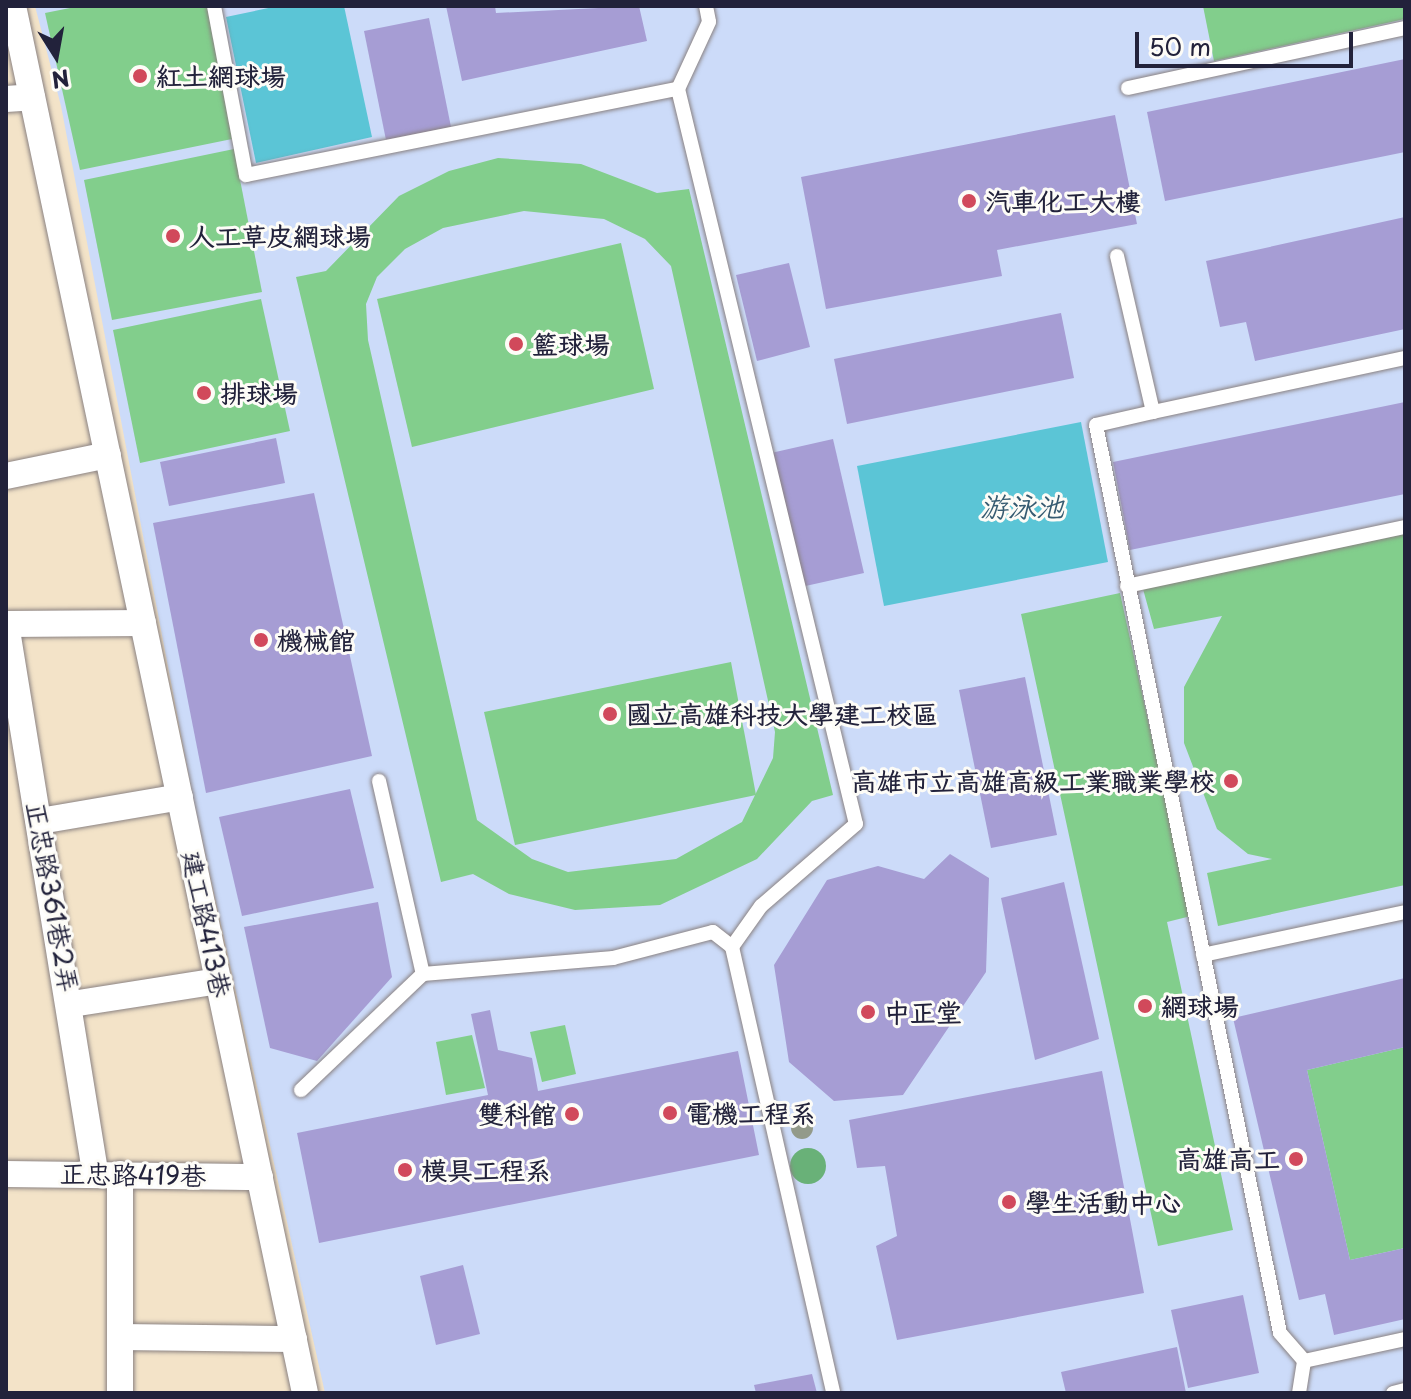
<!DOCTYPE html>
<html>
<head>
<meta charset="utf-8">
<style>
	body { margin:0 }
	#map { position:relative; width:1411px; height:1399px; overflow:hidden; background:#f3e3c8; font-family:"Playpen Sans","LXGW WenKai TC",sans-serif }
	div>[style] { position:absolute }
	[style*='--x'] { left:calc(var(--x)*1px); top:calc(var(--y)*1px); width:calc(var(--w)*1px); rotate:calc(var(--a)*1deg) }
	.built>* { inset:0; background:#ccdbf9 }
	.green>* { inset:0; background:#82ce8c }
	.forest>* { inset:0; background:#69b178 }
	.round { border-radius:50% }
	.water>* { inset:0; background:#5bc5d6 }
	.building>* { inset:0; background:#a69dd4 }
	.roads { filter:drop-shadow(0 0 2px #8a8282) drop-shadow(0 0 2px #8a8282) }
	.service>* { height:14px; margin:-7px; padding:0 7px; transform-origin:7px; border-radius:7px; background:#fff }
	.minor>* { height:26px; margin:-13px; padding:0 13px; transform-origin:13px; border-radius:13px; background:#fff }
	.trees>* { width:22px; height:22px; margin:-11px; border-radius:50%; background:#939a8a }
	.dots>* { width:22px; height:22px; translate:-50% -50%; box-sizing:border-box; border:4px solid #fdfcf7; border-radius:50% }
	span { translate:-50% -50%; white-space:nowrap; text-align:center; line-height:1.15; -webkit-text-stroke:6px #fdfcf7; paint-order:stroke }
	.poi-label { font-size:26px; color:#22223b; font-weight:700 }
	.left { translate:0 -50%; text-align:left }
	.right { translate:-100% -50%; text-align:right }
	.street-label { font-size:26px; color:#22223b }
	.water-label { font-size:28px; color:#365b71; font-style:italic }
	.frame { position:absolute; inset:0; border:8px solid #22223b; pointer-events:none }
	.north { position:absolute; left:16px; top:16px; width:80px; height:80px; -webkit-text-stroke:6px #fdfcf7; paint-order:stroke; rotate:169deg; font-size:22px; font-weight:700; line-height:32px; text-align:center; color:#22223b }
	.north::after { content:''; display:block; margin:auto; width:28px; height:36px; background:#22223b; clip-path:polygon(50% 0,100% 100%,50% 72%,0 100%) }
	.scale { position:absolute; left:1135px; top:32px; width:218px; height:36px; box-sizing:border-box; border:4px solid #22223b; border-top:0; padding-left:10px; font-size:24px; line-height:28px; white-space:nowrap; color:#22223b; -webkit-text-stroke:6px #fdfcf7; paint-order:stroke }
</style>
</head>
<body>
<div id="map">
	<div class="built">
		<i style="clip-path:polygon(35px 6px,1405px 6px,1405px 1393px,325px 1393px,194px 803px,61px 106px)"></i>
	</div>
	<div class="green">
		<i style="clip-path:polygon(80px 6px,207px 6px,232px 139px,80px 170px,45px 13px)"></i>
		<i style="clip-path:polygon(1203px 6px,1405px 6px,1405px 19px,1214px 61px)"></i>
		<i style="clip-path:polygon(234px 149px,262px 292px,112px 320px,84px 180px)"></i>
		<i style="clip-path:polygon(evenodd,498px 158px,581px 164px,657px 193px,689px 189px,833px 795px,812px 801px,757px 859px,660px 905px,575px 910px,509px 894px,473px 874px,441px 882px,296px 277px,326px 271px,399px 196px,449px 171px,498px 158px,524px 211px,604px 219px,645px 239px,671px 266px,775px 732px,773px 758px,742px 822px,676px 859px,568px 872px,532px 859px,477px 820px,368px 340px,366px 304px,377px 277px,405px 249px,443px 228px,524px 211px)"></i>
		<i style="clip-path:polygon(621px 243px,654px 389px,412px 447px,377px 299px)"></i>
		<i style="clip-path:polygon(261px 299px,290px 431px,140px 463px,113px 330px)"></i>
		<i style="clip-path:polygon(1405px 534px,1405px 885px,1218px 926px,1207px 873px,1272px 859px,1248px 854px,1217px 829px,1184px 743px,1184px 687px,1222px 616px,1154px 629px,1143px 589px)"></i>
		<i style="clip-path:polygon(1120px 593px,1191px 916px,1167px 922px,1233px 1230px,1158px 1246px,1021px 614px)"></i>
		<i style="clip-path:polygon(731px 662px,756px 795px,515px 845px,484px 712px)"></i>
		<i style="clip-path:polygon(565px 1025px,576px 1074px,542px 1082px,530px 1032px)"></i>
		<i style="clip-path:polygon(472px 1035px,485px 1088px,446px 1095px,436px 1042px)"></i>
		<i style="clip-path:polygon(1405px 1047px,1405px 1248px,1350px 1260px,1307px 1070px)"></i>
	</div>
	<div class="forest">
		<i class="round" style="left:790px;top:1148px;width:36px;height:36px"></i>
	</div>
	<div class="water">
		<i style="clip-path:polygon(278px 6px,344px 6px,372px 137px,256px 163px,226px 17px)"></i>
		<i style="clip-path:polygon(1081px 422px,1108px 562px,884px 606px,857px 466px)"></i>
	</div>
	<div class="building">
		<i style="clip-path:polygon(446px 6px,495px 6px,496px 13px,639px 6px,647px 41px,462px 81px)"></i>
		<i style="clip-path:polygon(429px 18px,451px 127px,386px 140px,364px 31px)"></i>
		<i style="clip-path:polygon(1405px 59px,1405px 152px,1165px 201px,1147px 112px)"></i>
		<i style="clip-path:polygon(1115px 115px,1137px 224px,997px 250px,1002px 276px,826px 309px,801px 177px)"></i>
		<i style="clip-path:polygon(1405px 217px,1405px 329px,1255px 361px,1246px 322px,1220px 327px,1206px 261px)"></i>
		<i style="clip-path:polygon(789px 263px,810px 347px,757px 361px,736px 275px)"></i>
		<i style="clip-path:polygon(1061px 313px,1074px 378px,847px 424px,834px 359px)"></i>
		<i style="clip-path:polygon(1405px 402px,1405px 494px,1130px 550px,1113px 462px)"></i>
		<i style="clip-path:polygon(276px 438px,285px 483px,169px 506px,160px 462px)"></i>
		<i style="clip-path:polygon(833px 439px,864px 573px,801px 587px,771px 453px)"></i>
		<i style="clip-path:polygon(314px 493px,372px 756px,206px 793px,153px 523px)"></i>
		<i style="clip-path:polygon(1025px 677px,1057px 835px,991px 848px,959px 690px)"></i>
		<i style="clip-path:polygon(350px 789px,374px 888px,242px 916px,219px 817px)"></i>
		<i style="clip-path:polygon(950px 854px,989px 878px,986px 972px,903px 1095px,834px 1101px,789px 1062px,774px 965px,827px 880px,878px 866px,924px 879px)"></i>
		<i style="clip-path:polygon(1064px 882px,1099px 1039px,1035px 1060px,1001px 898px)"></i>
		<i style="clip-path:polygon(378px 902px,392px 977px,317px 1061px,270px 1048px,244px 927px)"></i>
		<i style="clip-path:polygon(1405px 978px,1405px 1047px,1307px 1070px,1350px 1260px,1405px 1248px,1405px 1319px,1334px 1335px,1325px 1294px,1299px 1300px,1233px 1018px)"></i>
		<i style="clip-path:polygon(490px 1010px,498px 1050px,532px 1058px,538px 1091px,738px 1051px,759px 1155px,319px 1243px,297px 1133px,488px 1095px,471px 1014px)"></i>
		<i style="clip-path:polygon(1102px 1071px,1144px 1293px,897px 1340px,876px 1246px,897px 1236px,885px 1166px,857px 1168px,849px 1120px)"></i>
		<i style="clip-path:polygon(463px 1265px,480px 1334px,436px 1345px,420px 1276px)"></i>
		<i style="clip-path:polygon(1243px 1295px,1259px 1373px,1188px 1388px,1171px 1310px)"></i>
		<i style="clip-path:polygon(1177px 1347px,1186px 1393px,1066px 1393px,1061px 1372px)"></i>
		<i style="clip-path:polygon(812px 1374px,817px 1393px,756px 1393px,754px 1385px)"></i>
	</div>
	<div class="roads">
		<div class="service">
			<i style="--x:214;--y:6;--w:172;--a:79.3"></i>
			<i style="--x:246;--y:175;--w:440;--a:-11.3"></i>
			<i style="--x:706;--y:6;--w:16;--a:79"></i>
			<i style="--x:709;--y:22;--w:74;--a:114.8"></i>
			<i style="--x:678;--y:89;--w:756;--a:76.39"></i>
			<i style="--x:856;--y:824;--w:125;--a:139.2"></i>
			<i style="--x:761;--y:906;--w:50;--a:125.3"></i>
			<i style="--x:732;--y:947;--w:457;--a:77.2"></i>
			<i style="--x:1128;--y:88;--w:283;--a:-12.2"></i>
			<i style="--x:1117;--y:256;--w:160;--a:77"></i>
			<i style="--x:1153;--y:412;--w:258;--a:-12.1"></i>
			<i style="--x:1153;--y:412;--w:58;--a:167.2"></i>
			<i style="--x:1096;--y:425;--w:926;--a:78.54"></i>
			<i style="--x:1280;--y:1333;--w:37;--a:49"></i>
			<i style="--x:1127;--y:586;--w:284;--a:-12"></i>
			<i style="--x:379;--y:781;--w:198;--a:77.2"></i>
			<i style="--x:1203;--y:955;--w:207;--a:-12"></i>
			<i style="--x:301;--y:1090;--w:168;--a:-43.6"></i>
			<i style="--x:423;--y:974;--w:191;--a:-4.8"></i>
			<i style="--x:613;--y:958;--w:103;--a:-14.6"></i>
			<i style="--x:713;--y:932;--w:24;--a:38"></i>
			<i style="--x:1299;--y:1393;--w:32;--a:-81"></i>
			<i style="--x:1304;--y:1361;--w:103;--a:-12.3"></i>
			<i style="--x:1393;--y:1393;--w:12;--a:-14"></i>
		</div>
		<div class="minor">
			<i style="--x:13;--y:6;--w:1417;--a:78.11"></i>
			<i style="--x:6;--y:99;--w:26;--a:-4"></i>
			<i style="--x:6;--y:476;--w:104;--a:-11.6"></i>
			<i style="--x:6;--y:624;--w:554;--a:80.76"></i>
			<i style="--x:6;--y:624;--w:137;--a:-0.4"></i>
			<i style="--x:40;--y:821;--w:142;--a:-9.7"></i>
			<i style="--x:72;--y:1004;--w:149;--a:-8.9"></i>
			<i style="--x:6;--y:1174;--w:254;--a:0.7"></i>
			<i style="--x:120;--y:1174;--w:219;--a:90"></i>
			<i style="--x:120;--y:1337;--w:174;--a:0.7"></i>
		</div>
	</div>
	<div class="trees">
		<i style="left:802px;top:1128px"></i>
	</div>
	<div class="dots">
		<i style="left:140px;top:76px;background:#d1495b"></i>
		<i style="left:969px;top:201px;background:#d1495b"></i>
		<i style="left:173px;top:236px;background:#d1495b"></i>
		<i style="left:516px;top:344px;background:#d1495b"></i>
		<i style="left:204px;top:393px;background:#d1495b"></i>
		<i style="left:261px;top:640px;background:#d1495b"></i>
		<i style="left:610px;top:714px;background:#d1495b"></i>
		<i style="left:1231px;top:781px;background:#d1495b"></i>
		<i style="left:1145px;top:1006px;background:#d1495b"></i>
		<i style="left:868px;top:1012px;background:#d1495b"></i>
		<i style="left:670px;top:1113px;background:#d1495b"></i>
		<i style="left:572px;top:1114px;background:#d1495b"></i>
		<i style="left:1296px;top:1159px;background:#d1495b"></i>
		<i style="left:405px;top:1170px;background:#d1495b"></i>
		<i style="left:1009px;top:1202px;background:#d1495b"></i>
	</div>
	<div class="poi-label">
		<span class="left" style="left:156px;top:76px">紅土網球場</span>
		<span class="left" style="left:985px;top:201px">汽車化工大樓</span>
		<span class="left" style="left:189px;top:236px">人工草皮網球場</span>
		<span class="left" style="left:532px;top:344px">籃球場</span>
		<span class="left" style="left:220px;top:393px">排球場</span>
		<span class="left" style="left:277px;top:640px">機械館</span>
		<span class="left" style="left:626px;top:714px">國立高雄科技大學建工校區</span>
		<span class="right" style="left:1215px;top:781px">高雄市立高雄高級工業職業學校</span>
		<span class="left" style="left:1161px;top:1006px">網球場</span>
		<span class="left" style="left:884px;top:1012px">中正堂</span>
		<span class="left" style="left:686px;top:1113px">電機工程系</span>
		<span class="right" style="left:556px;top:1114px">雙科館</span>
		<span class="right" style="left:1280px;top:1159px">高雄高工</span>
		<span class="left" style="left:421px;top:1170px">模具工程系</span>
		<span class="left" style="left:1025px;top:1202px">學生活動中心</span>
	</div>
	<div class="street-label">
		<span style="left:53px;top:897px;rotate:80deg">正忠路361巷2弄</span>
		<span style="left:207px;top:924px;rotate:78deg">建工路413巷</span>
		<span style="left:133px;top:1174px;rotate:1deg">正忠路419巷</span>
	</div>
	<div class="water-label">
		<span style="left:1022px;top:506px">游泳池</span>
	</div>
	<div class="frame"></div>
	<div class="north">N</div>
	<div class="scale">50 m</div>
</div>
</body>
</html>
